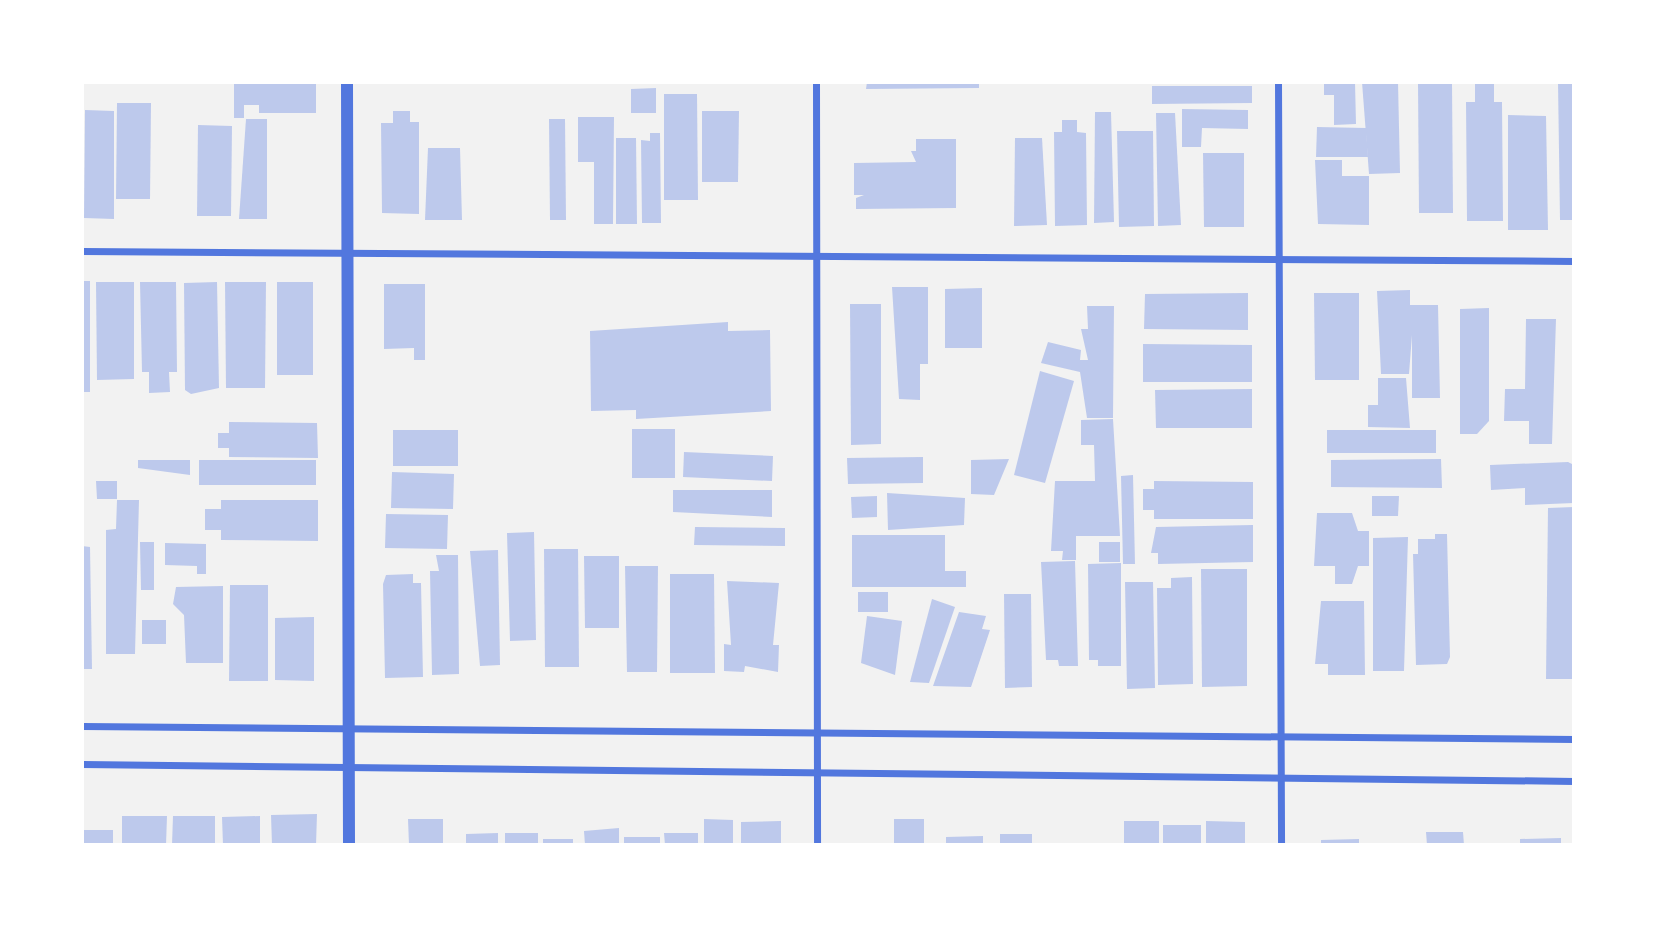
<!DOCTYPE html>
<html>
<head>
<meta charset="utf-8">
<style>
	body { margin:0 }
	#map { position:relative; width:1656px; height:927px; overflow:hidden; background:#f2f2f2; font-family:Karla,sans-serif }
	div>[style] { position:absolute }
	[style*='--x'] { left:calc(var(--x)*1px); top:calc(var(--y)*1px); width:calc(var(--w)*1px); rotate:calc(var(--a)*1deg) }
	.building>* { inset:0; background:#bdc9ec }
	.minor>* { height:7px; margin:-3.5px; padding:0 3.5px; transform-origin:3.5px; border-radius:3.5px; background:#5277de }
	.tertiary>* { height:12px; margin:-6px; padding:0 6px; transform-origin:6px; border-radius:6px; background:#5277de }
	span { translate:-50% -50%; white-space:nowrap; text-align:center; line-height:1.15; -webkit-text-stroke:7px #fff; paint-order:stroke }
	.frame { position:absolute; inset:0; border:84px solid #fff; pointer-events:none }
</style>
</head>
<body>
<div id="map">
	<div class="building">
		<i style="clip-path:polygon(867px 82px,979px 82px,979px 88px,866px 89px)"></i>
		<i style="clip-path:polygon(1324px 82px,1355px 82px,1356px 124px,1334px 125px,1334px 95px,1324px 95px)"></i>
		<i style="clip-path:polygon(1362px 82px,1398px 82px,1400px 173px,1369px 174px)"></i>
		<i style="clip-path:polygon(1475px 82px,1494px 82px,1494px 102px,1502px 102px,1503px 221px,1467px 221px,1466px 102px,1475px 102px)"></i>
		<i style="clip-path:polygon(1558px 82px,1574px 82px,1574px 220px,1560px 220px)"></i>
		<i style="clip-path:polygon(1418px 83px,1452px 83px,1453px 213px,1419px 213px)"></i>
		<i style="clip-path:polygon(234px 84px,316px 84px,316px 113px,259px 113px,259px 105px,244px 105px,244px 118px,234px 118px)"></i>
		<i style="clip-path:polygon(1152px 86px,1252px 86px,1252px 103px,1152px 104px)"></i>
		<i style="clip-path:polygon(656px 88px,656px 113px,631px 113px,631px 89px)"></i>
		<i style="clip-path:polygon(664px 94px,697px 94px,698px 200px,664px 200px)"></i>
		<i style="clip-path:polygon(117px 103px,151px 103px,150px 199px,116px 199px)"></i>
		<i style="clip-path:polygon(1182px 109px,1248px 110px,1248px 129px,1202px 128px,1201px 147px,1182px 147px)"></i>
		<i style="clip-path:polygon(85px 110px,114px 111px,114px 219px,84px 218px)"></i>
		<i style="clip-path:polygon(393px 111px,410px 111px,410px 122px,419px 122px,419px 214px,382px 213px,381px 123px,393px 123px)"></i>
		<i style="clip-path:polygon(702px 111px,739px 111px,738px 182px,702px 182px)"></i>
		<i style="clip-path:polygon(1095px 112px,1111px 112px,1114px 222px,1094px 223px)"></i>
		<i style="clip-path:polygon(1156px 113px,1175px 113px,1181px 225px,1158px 226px)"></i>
		<i style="clip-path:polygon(1508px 115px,1546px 116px,1548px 230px,1508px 230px)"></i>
		<i style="clip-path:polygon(578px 117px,614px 117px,613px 224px,594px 224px,594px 162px,578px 162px)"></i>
		<i style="clip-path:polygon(246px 119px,267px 119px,267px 219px,239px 219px)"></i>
		<i style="clip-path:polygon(549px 119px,565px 119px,566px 220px,550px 220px)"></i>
		<i style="clip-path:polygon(1062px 120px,1077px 120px,1077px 132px,1086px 133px,1087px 225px,1055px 226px,1054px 132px,1062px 132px)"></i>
		<i style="clip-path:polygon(198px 125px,232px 126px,231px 216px,197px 216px)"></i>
		<i style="clip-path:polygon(1317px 127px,1366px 128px,1368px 157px,1316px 157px)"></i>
		<i style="clip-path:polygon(1117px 131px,1153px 131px,1154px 226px,1119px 227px)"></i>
		<i style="clip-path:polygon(650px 133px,660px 133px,661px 223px,642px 223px,641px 140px,650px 141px)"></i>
		<i style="clip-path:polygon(616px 138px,636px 138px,637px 224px,616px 224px)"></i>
		<i style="clip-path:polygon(1015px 138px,1042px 138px,1047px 225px,1014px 226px)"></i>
		<i style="clip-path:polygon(916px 139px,956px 139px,956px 208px,856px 209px,856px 198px,864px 195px,854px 195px,854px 163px,916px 162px,911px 151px,916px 151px)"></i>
		<i style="clip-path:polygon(428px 148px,460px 148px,462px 220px,425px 220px)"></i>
		<i style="clip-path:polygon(1203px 153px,1244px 153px,1244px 227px,1204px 227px)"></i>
		<i style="clip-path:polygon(1315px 160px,1342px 160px,1342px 176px,1369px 176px,1369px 225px,1318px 224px)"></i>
		<i style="clip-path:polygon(82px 281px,90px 281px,90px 392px,82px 392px)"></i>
		<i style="clip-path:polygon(96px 282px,134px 282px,134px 379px,97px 380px)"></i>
		<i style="clip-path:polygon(140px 282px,176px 282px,177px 372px,169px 372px,170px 392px,149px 393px,149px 372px,142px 372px)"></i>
		<i style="clip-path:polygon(217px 282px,219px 388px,191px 394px,185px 390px,184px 283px)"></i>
		<i style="clip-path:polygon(225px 282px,266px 282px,265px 388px,226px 388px)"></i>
		<i style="clip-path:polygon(277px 282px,313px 282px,313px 375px,277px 375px)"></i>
		<i style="clip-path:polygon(384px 284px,425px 284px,425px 360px,414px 360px,414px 348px,384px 349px)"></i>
		<i style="clip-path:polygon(892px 287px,928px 287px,928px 364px,920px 364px,920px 400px,899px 399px)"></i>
		<i style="clip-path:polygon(982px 288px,982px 348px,945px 348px,945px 289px)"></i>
		<i style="clip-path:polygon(1410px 290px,1410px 305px,1438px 305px,1440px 398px,1412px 398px,1412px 335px,1409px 374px,1381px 374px,1377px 291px)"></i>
		<i style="clip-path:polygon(1248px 293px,1248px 330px,1144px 329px,1145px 294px)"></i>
		<i style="clip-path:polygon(1314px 293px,1359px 293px,1359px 380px,1315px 380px)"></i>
		<i style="clip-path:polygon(850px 304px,881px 304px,881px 444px,851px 445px)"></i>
		<i style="clip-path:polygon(1087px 306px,1114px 306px,1113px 418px,1087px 418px,1080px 372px,1041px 363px,1048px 342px,1081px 350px,1080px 360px,1088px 360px,1081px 329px,1088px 329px)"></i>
		<i style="clip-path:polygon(1489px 308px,1489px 421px,1477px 434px,1460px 434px,1460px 309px)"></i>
		<i style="clip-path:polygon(1526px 319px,1556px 319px,1552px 444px,1529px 444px,1529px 421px,1504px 421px,1505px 389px,1525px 389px)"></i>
		<i style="clip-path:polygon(728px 322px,728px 331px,770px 330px,771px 411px,636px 419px,636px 410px,591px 411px,590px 331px)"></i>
		<i style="clip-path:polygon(1143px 344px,1252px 345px,1252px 382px,1143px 382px)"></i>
		<i style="clip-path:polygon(1040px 371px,1074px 381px,1045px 483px,1014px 475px)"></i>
		<i style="clip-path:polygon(1378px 378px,1406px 378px,1410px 428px,1368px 427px,1368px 405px,1378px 405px)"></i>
		<i style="clip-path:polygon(1252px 389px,1252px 428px,1156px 428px,1155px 390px)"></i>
		<i style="clip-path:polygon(1113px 419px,1120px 536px,1076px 536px,1076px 560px,1062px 560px,1063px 551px,1051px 551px,1055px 481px,1095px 481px,1094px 445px,1081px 445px,1081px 420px)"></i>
		<i style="clip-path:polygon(229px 422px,317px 423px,318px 458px,229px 457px,229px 448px,218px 448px,218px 433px,229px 433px)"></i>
		<i style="clip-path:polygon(632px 429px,675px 429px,675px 478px,632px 478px)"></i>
		<i style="clip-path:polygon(393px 430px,458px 430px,458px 466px,393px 466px)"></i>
		<i style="clip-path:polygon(1327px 430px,1436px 430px,1436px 453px,1327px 453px)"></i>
		<i style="clip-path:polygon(684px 452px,773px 456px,772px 481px,683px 477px)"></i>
		<i style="clip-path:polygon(923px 457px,923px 483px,848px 484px,847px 458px)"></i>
		<i style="clip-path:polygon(1009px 459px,994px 495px,971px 494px,971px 460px)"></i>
		<i style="clip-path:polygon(1441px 459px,1442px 488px,1331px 487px,1331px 460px)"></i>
		<i style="clip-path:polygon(138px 460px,190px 460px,190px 475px,138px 468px)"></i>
		<i style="clip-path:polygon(199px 460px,316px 460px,316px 485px,199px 485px)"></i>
		<i style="clip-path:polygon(1568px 462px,1574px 465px,1574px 503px,1525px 505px,1525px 488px,1491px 490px,1490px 465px)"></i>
		<i style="clip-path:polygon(392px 472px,454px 474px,453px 509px,391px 508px)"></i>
		<i style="clip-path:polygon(1133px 475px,1135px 564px,1123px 564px,1121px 476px)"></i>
		<i style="clip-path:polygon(96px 481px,117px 481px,117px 499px,97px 499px)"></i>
		<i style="clip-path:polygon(1154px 481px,1253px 482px,1253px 519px,1154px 519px,1154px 510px,1143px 510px,1143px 489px,1154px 489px)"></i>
		<i style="clip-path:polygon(673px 490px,772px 490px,772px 517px,673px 512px)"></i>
		<i style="clip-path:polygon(887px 493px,965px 498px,964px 525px,888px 530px)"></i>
		<i style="clip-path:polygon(877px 496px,877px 517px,852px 518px,851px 497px)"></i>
		<i style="clip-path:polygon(1372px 496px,1399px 496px,1398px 516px,1372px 516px)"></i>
		<i style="clip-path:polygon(117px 500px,139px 500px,135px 654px,106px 654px,106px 530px,116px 529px)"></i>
		<i style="clip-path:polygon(221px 500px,318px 500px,318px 541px,221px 540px,221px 530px,205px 530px,205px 509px,221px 509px)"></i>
		<i style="clip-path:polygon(1574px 507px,1574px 679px,1546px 679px,1548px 508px)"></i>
		<i style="clip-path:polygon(1317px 513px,1352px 513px,1358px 531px,1369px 531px,1369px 566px,1358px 566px,1352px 584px,1335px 584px,1335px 566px,1314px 566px)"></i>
		<i style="clip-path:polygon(386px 514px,448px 515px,447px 549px,385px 548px)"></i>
		<i style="clip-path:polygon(1253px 525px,1253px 562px,1158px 564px,1158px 553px,1151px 553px,1156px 527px)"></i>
		<i style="clip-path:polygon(695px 527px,785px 528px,785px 546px,694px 545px)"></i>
		<i style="clip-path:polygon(534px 532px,536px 640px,510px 641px,507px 533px)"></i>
		<i style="clip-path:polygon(1435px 534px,1447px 534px,1450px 657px,1447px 664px,1416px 665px,1413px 554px,1418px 554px,1418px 539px,1435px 539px)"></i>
		<i style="clip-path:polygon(852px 535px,945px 535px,945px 571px,966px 571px,966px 587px,852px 587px)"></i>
		<i style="clip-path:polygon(1408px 537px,1404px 671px,1373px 671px,1373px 538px)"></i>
		<i style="clip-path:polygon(140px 542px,154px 542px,154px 590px,141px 590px)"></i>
		<i style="clip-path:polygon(1099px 542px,1120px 542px,1120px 562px,1099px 562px)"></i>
		<i style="clip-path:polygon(165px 543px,206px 544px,206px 574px,197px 574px,197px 566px,165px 565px)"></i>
		<i style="clip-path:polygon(82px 546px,90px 547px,92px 669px,82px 669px)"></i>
		<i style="clip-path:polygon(544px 549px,578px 549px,579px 667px,545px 667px)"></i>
		<i style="clip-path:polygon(498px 550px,500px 665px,480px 666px,470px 551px)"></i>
		<i style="clip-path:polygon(436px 555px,458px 555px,459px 674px,432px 675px,430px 571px,439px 571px)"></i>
		<i style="clip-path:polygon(584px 556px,619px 556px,619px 628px,585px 628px)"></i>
		<i style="clip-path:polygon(1075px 561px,1078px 666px,1059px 666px,1058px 660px,1046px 660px,1041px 562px)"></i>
		<i style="clip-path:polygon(1121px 563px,1121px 666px,1098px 666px,1098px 660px,1089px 660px,1088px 564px)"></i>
		<i style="clip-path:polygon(625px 566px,658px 566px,657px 672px,627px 672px)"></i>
		<i style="clip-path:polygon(1201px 569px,1247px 569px,1247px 686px,1202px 687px)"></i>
		<i style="clip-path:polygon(413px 574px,413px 583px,421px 583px,423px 677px,385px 678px,383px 584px,386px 575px)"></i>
		<i style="clip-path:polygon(670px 574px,714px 574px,715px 673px,670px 673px)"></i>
		<i style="clip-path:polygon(1192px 577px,1193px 684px,1158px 685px,1157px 588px,1171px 588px,1171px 578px)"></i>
		<i style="clip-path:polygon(727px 581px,779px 583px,773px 645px,779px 645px,778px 672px,745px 666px,744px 672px,724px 671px,724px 644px,731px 645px)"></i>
		<i style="clip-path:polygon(1125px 582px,1153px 582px,1155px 688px,1127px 689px)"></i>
		<i style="clip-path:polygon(230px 585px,268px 585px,268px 681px,229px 681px)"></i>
		<i style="clip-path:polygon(223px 586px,223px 663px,186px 663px,184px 615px,173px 604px,176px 587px)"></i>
		<i style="clip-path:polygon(858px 592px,888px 592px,888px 612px,858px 612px)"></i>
		<i style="clip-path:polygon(1004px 594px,1031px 594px,1032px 687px,1005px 688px)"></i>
		<i style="clip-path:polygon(932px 599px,955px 607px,929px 683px,910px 682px)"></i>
		<i style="clip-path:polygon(1321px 601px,1364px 601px,1365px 675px,1328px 675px,1328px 664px,1315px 664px)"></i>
		<i style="clip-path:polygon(959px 612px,986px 616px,982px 629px,990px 630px,971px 687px,933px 686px)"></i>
		<i style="clip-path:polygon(867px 616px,902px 621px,895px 675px,861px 663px)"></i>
		<i style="clip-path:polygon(314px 617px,314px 681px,275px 680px,275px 618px)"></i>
		<i style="clip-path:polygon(142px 620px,166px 620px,166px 644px,142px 644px)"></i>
		<i style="clip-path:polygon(317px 814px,316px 845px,272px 845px,271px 815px)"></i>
		<i style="clip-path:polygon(122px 816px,167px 816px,166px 845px,122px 845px)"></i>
		<i style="clip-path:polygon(173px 816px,215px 816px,215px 845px,172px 845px)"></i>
		<i style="clip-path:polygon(260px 816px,260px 845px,223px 845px,222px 817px)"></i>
		<i style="clip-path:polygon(408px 819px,443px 819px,443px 845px,409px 845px)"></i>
		<i style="clip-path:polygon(704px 819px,733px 820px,733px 845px,704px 845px)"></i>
		<i style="clip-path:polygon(894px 819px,924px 819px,924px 845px,894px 845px)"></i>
		<i style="clip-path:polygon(781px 821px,781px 845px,741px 845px,741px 822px)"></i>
		<i style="clip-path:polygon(1124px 821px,1159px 821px,1159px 845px,1124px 845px)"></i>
		<i style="clip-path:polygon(1206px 821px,1245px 822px,1245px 845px,1206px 845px)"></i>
		<i style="clip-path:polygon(1163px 825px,1201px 825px,1201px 845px,1163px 845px)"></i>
		<i style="clip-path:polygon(619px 828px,619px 845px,585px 845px,584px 831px)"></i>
		<i style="clip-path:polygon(82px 830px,113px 830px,113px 845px,82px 845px)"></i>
		<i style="clip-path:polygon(1426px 832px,1463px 832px,1464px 845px,1427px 845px)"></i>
		<i style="clip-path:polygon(498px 833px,498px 845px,466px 845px,466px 834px)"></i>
		<i style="clip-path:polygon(505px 833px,538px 833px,538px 845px,505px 845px)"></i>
		<i style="clip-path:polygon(664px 833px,698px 833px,698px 845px,665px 845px)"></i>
		<i style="clip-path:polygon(1000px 834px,1032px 834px,1032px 845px,1000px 845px)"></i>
		<i style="clip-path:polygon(983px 836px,983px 845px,946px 845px,946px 837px)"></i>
		<i style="clip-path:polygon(624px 837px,660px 837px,660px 845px,624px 845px)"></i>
		<i style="clip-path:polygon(1561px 838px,1561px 845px,1520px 845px,1520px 839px)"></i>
		<i style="clip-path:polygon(543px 839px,573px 839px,573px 845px,543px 845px)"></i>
		<i style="clip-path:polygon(1359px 839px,1359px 845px,1321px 845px,1321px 840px)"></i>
	</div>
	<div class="minor">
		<i style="--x:816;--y:82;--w:763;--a:89.92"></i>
		<i style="--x:1278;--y:82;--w:763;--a:89.77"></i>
		<i style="--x:82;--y:251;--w:1492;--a:0.38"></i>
		<i style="--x:82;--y:726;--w:1492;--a:0.5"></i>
		<i style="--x:82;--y:764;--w:1492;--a:0.65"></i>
	</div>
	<div class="tertiary">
		<i style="--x:347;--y:82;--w:763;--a:89.85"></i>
	</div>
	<div class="frame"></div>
</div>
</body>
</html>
